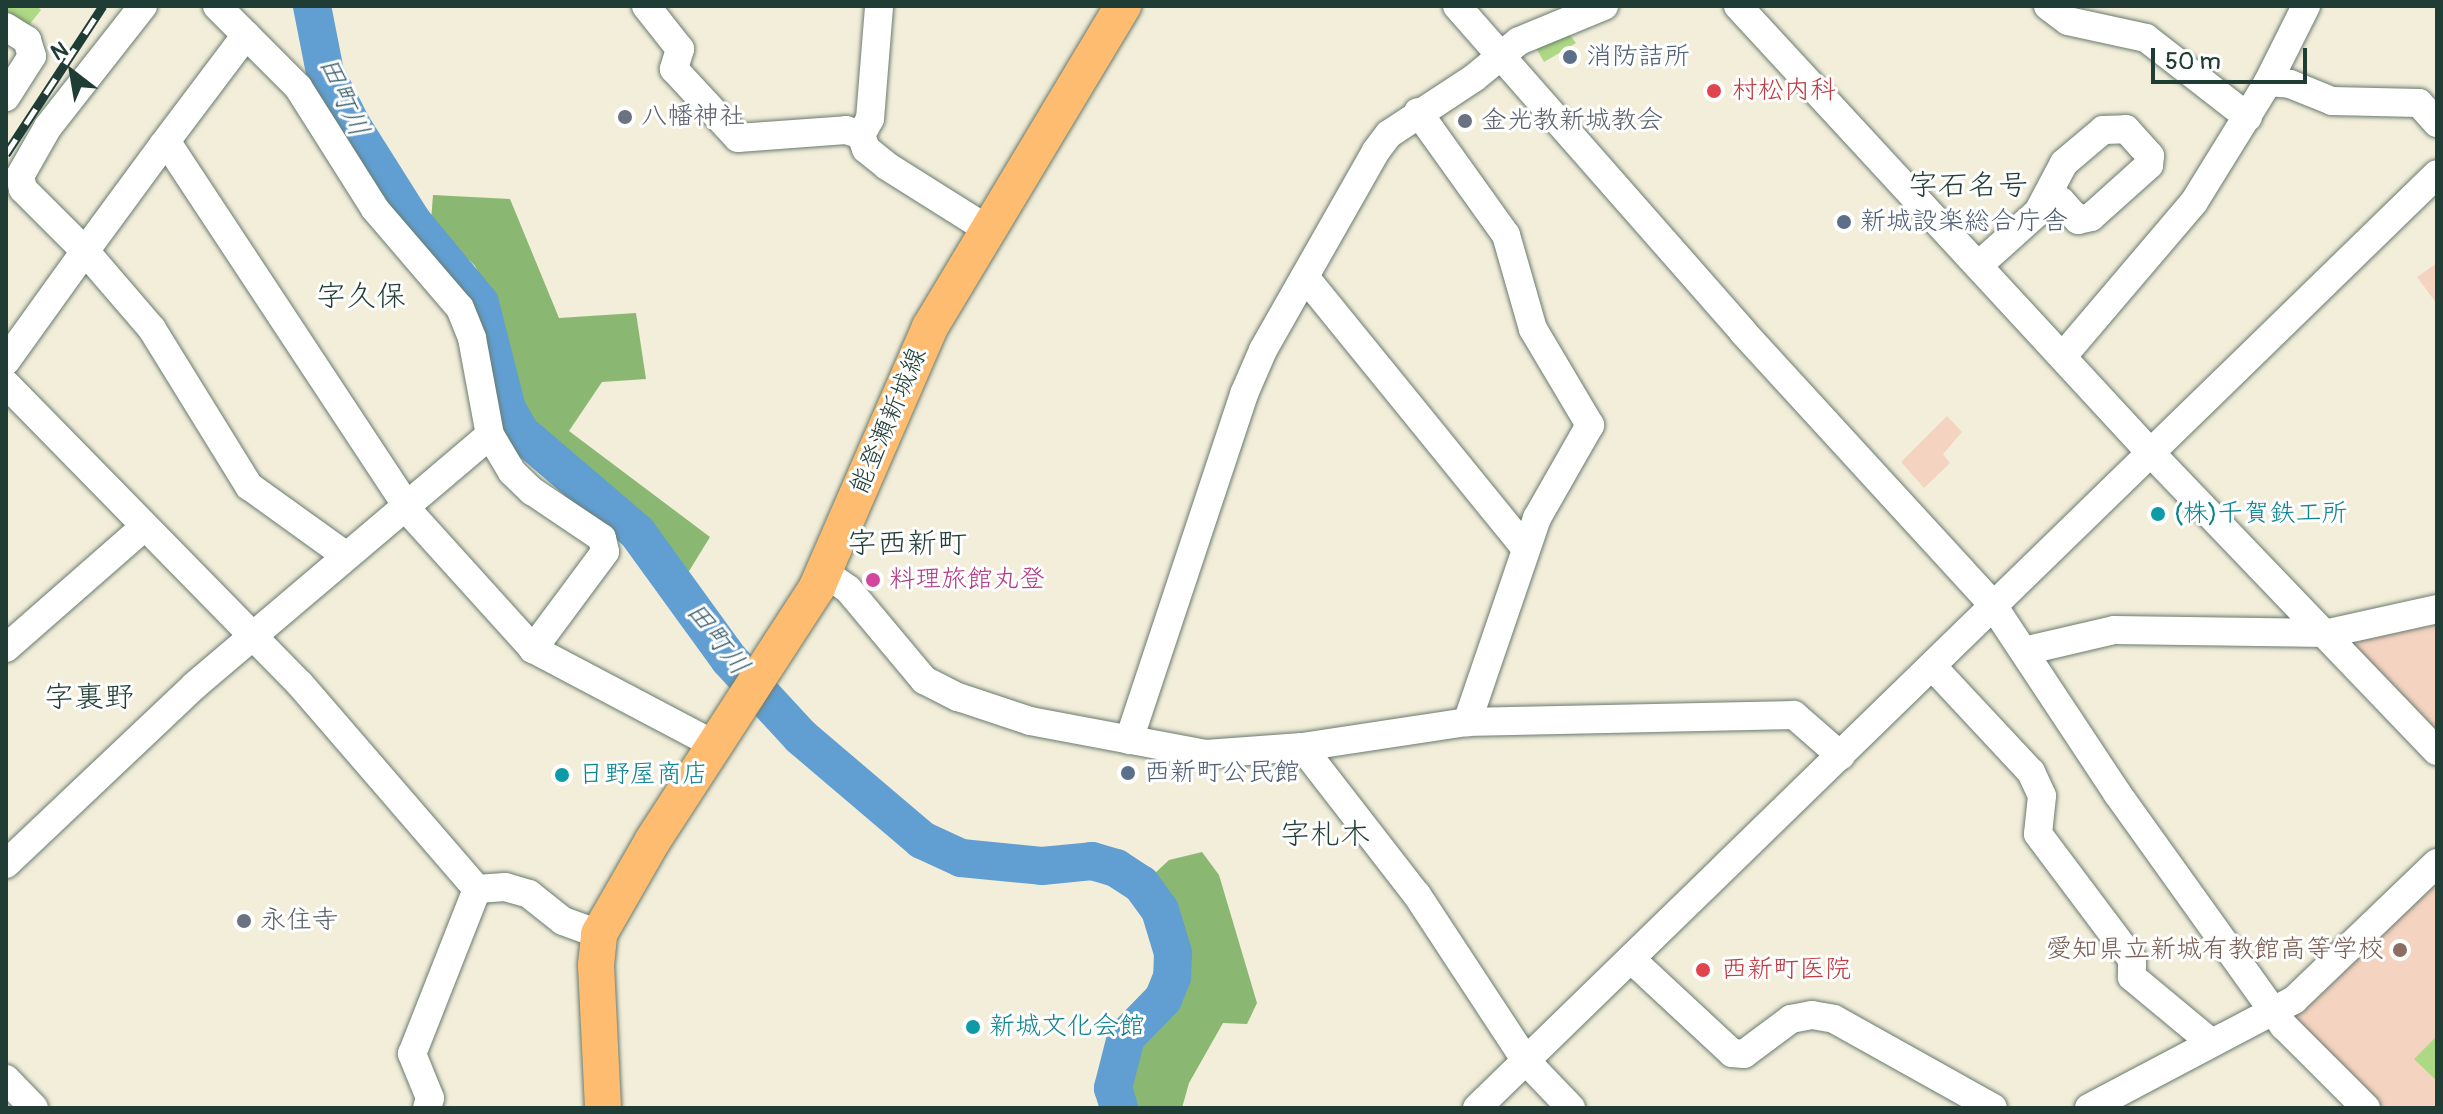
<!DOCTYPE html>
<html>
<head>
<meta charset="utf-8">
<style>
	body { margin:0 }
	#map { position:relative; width:2443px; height:1114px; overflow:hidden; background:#f2eeda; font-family:Pangolin,"Klee One",sans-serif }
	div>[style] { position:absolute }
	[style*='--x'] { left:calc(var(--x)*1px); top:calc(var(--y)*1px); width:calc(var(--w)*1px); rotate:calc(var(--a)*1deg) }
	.built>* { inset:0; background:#f4d3c0 }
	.green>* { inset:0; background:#add884 }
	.forest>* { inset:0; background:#8ab872 }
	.river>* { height:38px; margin:-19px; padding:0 19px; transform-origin:19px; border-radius:19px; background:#619fd2 }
	.roads { filter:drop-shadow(0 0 2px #697b6e) drop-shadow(0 0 2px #697b6e) }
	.minor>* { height:28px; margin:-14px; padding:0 14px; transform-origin:14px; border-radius:14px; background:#fff }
	.major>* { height:36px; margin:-18px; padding:0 18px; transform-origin:18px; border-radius:18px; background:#febc70 }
	.rail>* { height:9px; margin-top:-4.5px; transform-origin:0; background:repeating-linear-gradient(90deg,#fff 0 18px,#1f3d34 0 36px); box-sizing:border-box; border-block:2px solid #1f3d34 }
	.dots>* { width:22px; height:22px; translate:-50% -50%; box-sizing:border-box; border:4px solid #fff; border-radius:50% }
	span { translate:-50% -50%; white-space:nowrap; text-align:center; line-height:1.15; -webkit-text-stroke:6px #fff; paint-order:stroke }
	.service-label { font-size:26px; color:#4e5e75 }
	.left { translate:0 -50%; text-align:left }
	.health-label { font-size:26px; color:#be3a42 }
	.worship-label { font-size:26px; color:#5b616d }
	.street-label { font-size:26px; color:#1f3d34 }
	.culture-label { font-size:26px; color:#0d838f }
	.hotel-label { font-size:26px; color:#b23c85 }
	.education-label { font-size:26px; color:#785e54 }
	.right { translate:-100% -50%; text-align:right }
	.water-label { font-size:28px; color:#365f6b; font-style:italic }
	.quarter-label { font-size:30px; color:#1f3d34 }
	.frame { position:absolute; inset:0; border:8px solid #1f3d34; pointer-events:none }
	.north { position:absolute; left:32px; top:32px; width:80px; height:80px; -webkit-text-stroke:6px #fff; paint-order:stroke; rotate:329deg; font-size:22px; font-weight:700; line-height:32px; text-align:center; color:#1f3d34 }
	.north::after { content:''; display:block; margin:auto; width:28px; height:36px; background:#1f3d34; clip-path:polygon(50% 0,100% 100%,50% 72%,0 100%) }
	.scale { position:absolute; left:2151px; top:48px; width:156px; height:36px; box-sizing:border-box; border:4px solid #1f3d34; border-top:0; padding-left:10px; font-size:24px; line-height:28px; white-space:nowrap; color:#1f3d34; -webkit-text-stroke:6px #fff; paint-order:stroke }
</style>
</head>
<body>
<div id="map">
	<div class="built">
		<i style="clip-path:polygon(2437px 263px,2437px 304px,2417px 277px)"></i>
		<i style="clip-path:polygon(1947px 416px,1962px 432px,1943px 454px,1950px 463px,1924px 488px,1901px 462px)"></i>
		<i style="clip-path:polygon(2437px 624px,2437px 740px,2354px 648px,2364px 637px)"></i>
		<i style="clip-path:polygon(2437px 879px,2437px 1108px,2377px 1108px,2288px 1021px)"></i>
	</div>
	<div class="green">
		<i style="clip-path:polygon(6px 6px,37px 6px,41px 10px,25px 30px,6px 14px)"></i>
		<i style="clip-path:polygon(1567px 31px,1576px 43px,1544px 62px,1536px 48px)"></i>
		<i style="clip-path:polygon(2437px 1036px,2437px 1081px,2414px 1059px)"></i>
	</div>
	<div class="forest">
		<i style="clip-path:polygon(433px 195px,510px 199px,559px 318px,636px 313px,646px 379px,602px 382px,569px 431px,710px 537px,686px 576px,633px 512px,552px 454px,528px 424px,497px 307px,475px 266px,431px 221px)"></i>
		<i style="clip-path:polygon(1202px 852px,1219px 875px,1257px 1003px,1247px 1024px,1223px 1023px,1189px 1083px,1182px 1108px,1121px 1108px,1116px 1088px,1126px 1049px,1160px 1008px,1177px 977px,1170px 903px,1153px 875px,1169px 860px)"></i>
	</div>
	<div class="river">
		<i style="--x:312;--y:6;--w:67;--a:78.9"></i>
		<i style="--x:325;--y:72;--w:58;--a:63.4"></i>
		<i style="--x:351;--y:124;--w:116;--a:57.7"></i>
		<i style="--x:413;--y:222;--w:105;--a:50.4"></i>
		<i style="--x:480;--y:303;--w:109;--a:75.7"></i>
		<i style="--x:507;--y:409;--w:28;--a:60"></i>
		<i style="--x:521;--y:433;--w:153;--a:40.5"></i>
		<i style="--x:637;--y:532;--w:157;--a:54.1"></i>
		<i style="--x:729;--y:659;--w:106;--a:47.3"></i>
		<i style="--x:801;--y:737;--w:159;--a:40.4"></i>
		<i style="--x:922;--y:840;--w:43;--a:24.8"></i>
		<i style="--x:961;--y:858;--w:81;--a:5.6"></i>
		<i style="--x:1042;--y:866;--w:50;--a:-5.7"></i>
		<i style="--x:1092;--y:861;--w:25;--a:16"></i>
		<i style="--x:1116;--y:868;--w:30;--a:33"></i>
		<i style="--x:1141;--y:884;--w:32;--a:54"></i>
		<i style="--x:1160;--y:910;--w:45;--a:73.2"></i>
		<i style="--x:1173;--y:953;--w:24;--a:92"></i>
		<i style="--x:1172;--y:977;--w:24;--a:112"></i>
		<i style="--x:1163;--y:999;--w:53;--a:134.2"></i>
		<i style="--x:1126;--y:1037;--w:53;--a:104.3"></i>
		<i style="--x:1113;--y:1088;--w:21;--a:73"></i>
	</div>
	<div class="roads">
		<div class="minor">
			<i style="--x:217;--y:6;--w:41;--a:45"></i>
			<i style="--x:246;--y:35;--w:138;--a:127"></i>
			<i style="--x:163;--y:145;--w:10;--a:29"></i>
			<i style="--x:172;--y:150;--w:438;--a:56.6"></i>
			<i style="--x:413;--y:516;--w:179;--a:47.9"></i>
			<i style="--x:533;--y:649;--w:208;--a:27.8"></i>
			<i style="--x:646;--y:6;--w:55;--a:51.7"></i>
			<i style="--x:680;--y:49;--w:21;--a:107"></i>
			<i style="--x:674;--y:69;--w:94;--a:47.2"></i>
			<i style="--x:738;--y:138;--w:108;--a:-4.2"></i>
			<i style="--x:846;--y:130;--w:16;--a:18"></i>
			<i style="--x:861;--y:135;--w:18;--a:-61"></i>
			<i style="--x:870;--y:119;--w:113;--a:-85.4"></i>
			<i style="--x:1457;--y:6;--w:434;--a:48.7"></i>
			<i style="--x:1743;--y:332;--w:369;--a:47.5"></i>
			<i style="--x:1992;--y:604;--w:227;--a:56.5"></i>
			<i style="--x:2117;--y:793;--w:287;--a:54.4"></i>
			<i style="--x:2284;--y:1026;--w:116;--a:45"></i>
			<i style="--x:1738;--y:6;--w:604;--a:47.28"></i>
			<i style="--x:2148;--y:450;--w:417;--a:46.2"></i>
			<i style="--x:2048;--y:6;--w:25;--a:37"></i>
			<i style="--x:2068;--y:21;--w:80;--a:12.3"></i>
			<i style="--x:2146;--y:38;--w:129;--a:37.8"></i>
			<i style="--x:6;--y:27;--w:25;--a:32"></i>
			<i style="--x:27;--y:40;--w:17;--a:73"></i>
			<i style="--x:32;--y:56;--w:49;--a:122.4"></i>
			<i style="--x:246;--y:35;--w:74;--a:45"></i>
			<i style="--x:298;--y:87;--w:144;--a:57.7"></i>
			<i style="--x:375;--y:209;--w:130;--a:49.4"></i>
			<i style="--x:460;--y:308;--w:32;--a:68"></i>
			<i style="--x:472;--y:338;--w:99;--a:79.5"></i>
			<i style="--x:2268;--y:82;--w:85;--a:-63.4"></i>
			<i style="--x:1418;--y:112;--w:151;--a:54.4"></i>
			<i style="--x:1506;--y:235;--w:98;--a:74"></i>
			<i style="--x:1533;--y:329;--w:112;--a:59.3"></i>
			<i style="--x:1590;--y:425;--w:107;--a:119.7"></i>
			<i style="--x:1537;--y:518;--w:216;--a:108.9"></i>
			<i style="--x:861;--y:135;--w:15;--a:70"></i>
			<i style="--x:866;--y:149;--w:27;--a:39"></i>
			<i style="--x:887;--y:166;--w:118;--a:32.2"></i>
			<i style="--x:163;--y:145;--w:132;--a:126.3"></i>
			<i style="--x:85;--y:251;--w:103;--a:49.3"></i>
			<i style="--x:152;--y:329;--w:185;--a:58.3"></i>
			<i style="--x:249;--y:486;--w:118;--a:35.7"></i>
			<i style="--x:1980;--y:264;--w:78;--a:-41.9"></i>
			<i style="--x:2038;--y:212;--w:55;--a:-62"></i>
			<i style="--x:2064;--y:163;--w:51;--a:-40.2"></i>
			<i style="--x:2103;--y:130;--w:23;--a:-2"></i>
			<i style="--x:2126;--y:129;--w:36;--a:48"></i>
			<i style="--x:2150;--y:156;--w:9;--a:96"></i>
			<i style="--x:2149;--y:165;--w:78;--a:138.1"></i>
			<i style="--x:2091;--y:217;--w:13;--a:167"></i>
			<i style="--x:2078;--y:220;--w:25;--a:-132"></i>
			<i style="--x:2061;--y:201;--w:15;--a:-169"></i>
			<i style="--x:1305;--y:277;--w:350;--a:50.9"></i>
			<i style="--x:2063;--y:356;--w:202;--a:-49.6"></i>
			<i style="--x:2194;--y:202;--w:141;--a:-58.3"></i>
			<i style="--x:2268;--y:82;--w:22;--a:5"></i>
			<i style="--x:2290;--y:84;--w:45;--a:22"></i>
			<i style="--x:2332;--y:101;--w:87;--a:1.3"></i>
			<i style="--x:2419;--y:103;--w:27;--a:48"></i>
			<i style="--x:6;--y:361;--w:135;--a:-54.3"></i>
			<i style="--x:85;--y:251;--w:88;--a:-135"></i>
			<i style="--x:23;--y:189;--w:13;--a:-103"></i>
			<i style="--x:20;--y:176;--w:56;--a:-60.3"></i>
			<i style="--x:48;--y:127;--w:154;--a:-51.9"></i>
			<i style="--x:6;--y:384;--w:420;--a:45.6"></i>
			<i style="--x:300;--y:684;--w:271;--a:49.2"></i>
			<i style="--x:477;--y:889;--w:28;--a:-4"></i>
			<i style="--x:505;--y:887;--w:25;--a:16"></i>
			<i style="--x:529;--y:894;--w:43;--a:38.5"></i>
			<i style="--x:563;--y:921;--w:38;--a:20"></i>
			<i style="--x:825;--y:573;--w:28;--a:35"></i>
			<i style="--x:848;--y:589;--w:119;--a:50.1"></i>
			<i style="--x:924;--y:680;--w:38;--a:27"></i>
			<i style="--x:958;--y:697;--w:76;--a:18.4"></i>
			<i style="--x:1030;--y:721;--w:179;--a:10.6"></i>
			<i style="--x:1206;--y:754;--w:96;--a:-4.2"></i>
			<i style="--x:1302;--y:747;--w:187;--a:52.2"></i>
			<i style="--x:1417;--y:895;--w:199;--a:56.7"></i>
			<i style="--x:1526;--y:1061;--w:65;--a:46.2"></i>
			<i style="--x:6;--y:648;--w:184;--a:-41.2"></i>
			<i style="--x:2024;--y:651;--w:92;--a:-13.1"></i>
			<i style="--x:2114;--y:630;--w:215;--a:0.8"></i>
			<i style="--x:2329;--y:633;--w:111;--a:-12.5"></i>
			<i style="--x:1932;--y:666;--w:145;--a:47"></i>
			<i style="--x:2031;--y:772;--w:26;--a:65"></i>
			<i style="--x:2042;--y:796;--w:38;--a:96"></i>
			<i style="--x:2038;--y:834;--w:156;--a:53.1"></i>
			<i style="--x:2132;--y:959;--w:18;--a:90"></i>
			<i style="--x:2132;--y:977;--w:100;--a:39.7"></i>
			<i style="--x:1129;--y:740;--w:365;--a:-71.6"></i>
			<i style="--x:1244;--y:394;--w:48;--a:-66.6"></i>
			<i style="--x:1263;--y:350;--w:229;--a:-60.4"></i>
			<i style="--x:1376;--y:151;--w:21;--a:-53"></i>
			<i style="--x:1389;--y:134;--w:102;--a:-33.4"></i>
			<i style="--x:1474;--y:78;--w:58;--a:-39.4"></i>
			<i style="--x:1519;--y:41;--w:92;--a:-22.4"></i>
			<i style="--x:1302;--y:747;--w:167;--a:-8.6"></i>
			<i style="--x:1467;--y:722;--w:327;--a:-1.2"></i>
			<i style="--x:1794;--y:715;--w:62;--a:41.1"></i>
			<i style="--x:6;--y:864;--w:259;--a:-43.4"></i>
			<i style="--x:194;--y:686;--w:388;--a:-40.3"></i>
			<i style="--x:490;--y:435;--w:43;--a:59.3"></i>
			<i style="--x:512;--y:472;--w:28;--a:44"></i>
			<i style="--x:532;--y:491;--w:84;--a:33.9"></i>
			<i style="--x:602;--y:538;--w:14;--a:78"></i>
			<i style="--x:605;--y:552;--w:121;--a:126.6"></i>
			<i style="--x:1631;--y:959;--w:138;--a:42.9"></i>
			<i style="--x:1732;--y:1053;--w:12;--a:5"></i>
			<i style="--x:1744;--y:1054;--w:59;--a:-36.7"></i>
			<i style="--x:1791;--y:1019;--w:21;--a:-11"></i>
			<i style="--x:1812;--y:1015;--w:22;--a:10"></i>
			<i style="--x:1834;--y:1019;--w:182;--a:29.2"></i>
			<i style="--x:6;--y:1079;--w:40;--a:46"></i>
			<i style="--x:427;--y:1108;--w:10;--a:-73"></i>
			<i style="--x:430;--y:1098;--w:48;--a:-112.2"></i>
			<i style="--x:412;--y:1054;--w:177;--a:-68.5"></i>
			<i style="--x:1477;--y:1108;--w:1339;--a:-44.21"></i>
			<i style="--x:2089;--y:1108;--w:232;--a:-27.8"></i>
			<i style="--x:2294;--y:1000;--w:198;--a:-43.8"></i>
		</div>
		<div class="major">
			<i style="--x:603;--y:1108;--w:143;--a:-92.8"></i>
			<i style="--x:596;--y:965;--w:31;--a:-84"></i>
			<i style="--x:599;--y:934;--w:108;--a:-60.1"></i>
			<i style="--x:653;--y:840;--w:302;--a:-57"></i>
			<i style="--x:817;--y:587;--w:283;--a:-66.5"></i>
			<i style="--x:930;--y:327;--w:375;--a:-59"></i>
		</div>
	</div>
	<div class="rail">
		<i style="--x:6;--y:154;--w:177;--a:-56.8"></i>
	</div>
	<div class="dots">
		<i style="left:1570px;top:57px;background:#5c6f8a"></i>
		<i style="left:1714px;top:91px;background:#e0444e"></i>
		<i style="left:625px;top:117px;background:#6b7280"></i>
		<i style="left:1465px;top:121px;background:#6b7280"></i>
		<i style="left:1844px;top:222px;background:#5c6f8a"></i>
		<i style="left:2158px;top:514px;background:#0f9aa8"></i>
		<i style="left:873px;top:580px;background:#d1479c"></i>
		<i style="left:1128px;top:773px;background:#5c6f8a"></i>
		<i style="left:562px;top:775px;background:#0f9aa8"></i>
		<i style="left:244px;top:921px;background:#6b7280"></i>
		<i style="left:2400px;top:950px;background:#8d6e63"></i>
		<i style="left:1703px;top:970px;background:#e0444e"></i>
		<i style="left:973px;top:1027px;background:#0f9aa8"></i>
	</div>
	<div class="service-label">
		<span class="left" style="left:1586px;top:57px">消防詰所</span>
		<span class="left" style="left:1860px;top:222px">新城設楽総合庁舎</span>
		<span class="left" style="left:1144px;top:773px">西新町公民館</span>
	</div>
	<div class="health-label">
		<span class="left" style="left:1732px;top:91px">村松内科</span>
		<span class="left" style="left:1721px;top:970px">西新町医院</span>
	</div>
	<div class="worship-label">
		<span class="left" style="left:641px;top:117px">八幡神社</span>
		<span class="left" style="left:1481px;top:121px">金光教新城教会</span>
		<span class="left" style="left:260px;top:921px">永住寺</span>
	</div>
	<div class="street-label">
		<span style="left:889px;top:421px;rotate:-67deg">能登瀬新城線</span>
	</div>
	<div class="culture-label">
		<span class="left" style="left:2174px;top:514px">(株)千賀鉄工所</span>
		<span class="left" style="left:578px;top:775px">日野屋商店</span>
		<span class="left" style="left:989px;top:1027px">新城文化会館</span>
	</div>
	<div class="hotel-label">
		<span class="left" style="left:889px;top:580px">料理旅館丸登</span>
	</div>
	<div class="education-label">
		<span class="right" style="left:2384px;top:950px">愛知県立新城有教館高等学校</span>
	</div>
	<div class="water-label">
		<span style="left:343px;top:97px;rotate:66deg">田町川</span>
		<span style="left:717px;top:639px;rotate:52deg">田町川</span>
	</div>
	<div class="quarter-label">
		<span style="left:1968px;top:186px">字石名号</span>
		<span style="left:361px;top:297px">字久保</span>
		<span style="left:907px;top:544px">字西新町</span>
		<span style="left:89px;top:698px">字裏野</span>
		<span style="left:1325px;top:835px">字札木</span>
	</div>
	<div class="frame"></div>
	<div class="north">N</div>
	<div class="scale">50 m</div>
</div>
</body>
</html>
